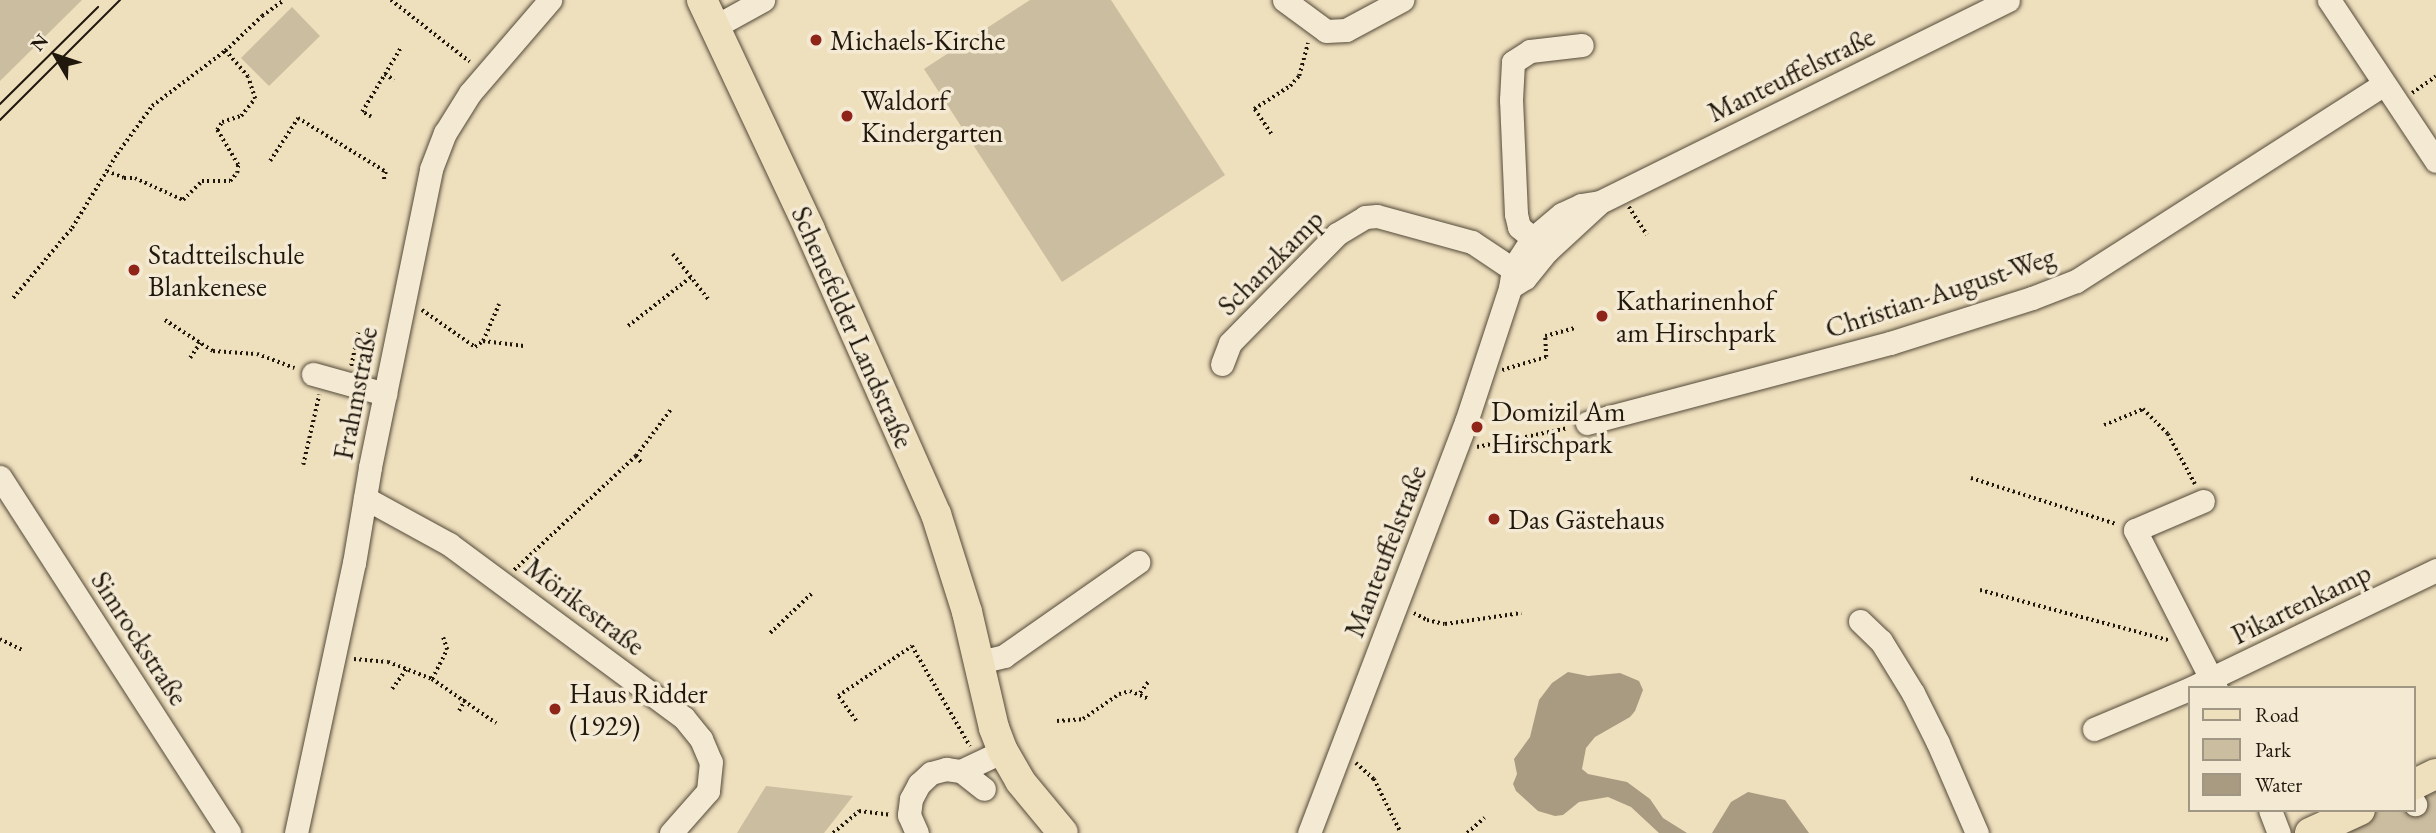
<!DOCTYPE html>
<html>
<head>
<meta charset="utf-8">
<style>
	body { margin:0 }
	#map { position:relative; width:2436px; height:833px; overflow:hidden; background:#eedfbd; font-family:"EB Garamond",serif }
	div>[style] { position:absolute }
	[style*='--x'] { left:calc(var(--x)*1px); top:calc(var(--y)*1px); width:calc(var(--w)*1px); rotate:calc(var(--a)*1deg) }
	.green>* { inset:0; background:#cbbd9f }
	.water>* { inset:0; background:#a89b81 }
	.path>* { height:3.5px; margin-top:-1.75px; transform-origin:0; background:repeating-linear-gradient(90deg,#20180d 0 2px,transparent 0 5.5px) }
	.roads { filter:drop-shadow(0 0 2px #544a39) drop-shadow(0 0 2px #544a39) }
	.minor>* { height:23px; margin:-11.5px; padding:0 11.5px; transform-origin:11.5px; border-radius:11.5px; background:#f4ead4 }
	.major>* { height:30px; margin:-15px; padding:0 15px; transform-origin:15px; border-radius:15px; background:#eedfbd }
	.tram>* { height:2px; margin:-1px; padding:0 1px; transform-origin:1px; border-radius:1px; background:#20180d }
	.dots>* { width:19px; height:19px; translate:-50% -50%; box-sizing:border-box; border:4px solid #f4ead4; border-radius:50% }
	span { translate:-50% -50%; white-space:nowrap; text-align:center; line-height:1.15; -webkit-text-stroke:7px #f4ead4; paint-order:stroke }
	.poi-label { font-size:28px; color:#20180d }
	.left { translate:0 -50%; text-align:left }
	.street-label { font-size:28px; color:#20180d }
	.legend { position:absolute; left:2188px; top:686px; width:228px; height:126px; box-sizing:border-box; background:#f4ead4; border:2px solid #9f9684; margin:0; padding:9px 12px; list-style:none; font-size:21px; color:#20180d }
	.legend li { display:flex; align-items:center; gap:14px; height:35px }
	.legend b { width:35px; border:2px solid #9f9684 }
	.north { position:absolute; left:21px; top:21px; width:70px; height:70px; -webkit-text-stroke:5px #f4ead4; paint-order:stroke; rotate:309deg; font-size:19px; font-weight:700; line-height:28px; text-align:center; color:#20180d }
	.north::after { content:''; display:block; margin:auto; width:24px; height:32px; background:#20180d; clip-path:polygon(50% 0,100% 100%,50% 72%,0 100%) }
</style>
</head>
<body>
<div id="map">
	<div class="green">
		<i style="clip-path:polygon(0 0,82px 0,0 81px)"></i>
		<i style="clip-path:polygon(1030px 0,1111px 0,1225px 175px,1062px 282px,924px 69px)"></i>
		<i style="clip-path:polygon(292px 7px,320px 36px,269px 86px,241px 58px)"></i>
		<i style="clip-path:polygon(2436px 774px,2436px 833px,2304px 833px,2355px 810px,2413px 810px)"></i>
		<i style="clip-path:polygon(766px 786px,853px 796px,824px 833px,737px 833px)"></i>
	</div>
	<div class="water">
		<i style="clip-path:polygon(1568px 672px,1588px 676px,1620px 673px,1639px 681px,1643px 690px,1635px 711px,1630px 717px,1595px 737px,1586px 748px,1582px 769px,1588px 774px,1627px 782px,1650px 799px,1663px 818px,1687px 833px,1659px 833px,1631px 807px,1608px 797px,1579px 802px,1563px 815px,1555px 816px,1538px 811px,1516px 791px,1513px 784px,1517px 774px,1514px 759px,1530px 737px,1539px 700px,1552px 683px)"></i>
		<i style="clip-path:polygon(1748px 792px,1785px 800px,1809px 833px,1712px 833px,1731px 802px)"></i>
	</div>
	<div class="path">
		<i style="--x:391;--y:0;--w:100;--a:38.1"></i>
		<i style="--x:385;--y:74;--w:11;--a:34"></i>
		<i style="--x:2412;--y:93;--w:29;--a:-35"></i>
		<i style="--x:371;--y:117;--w:10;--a:-151"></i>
		<i style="--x:362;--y:112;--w:74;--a:-58.9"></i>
		<i style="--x:1271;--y:134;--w:30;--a:-124"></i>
		<i style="--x:1254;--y:109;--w:43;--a:-32.6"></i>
		<i style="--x:1290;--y:86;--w:13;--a:-48"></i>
		<i style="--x:1299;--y:76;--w:34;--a:-75"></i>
		<i style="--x:270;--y:161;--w:51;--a:-56.9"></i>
		<i style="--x:298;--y:118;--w:103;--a:31.5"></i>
		<i style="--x:386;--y:172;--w:8;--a:104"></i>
		<i style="--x:107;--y:171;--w:18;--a:22"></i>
		<i style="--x:124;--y:178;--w:11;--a:0"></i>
		<i style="--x:135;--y:178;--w:53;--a:24.6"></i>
		<i style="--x:183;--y:200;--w:27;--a:-45"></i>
		<i style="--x:202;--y:181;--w:28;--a:0"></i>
		<i style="--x:230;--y:181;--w:11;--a:-49"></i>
		<i style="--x:237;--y:173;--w:8;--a:-83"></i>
		<i style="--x:238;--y:165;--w:41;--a:-121"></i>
		<i style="--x:217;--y:130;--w:9;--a:-58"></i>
		<i style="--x:222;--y:122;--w:20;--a:-18"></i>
		<i style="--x:241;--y:116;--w:22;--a:-51"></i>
		<i style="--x:255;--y:99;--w:23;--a:-108"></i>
		<i style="--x:248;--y:77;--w:35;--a:-131"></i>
		<i style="--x:1629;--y:207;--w:33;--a:57"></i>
		<i style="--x:673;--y:254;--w:58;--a:52"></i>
		<i style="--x:13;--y:298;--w:92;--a:-49.9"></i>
		<i style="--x:72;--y:228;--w:87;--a:-58.7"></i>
		<i style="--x:117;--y:154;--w:59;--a:-53.9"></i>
		<i style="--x:152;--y:106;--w:91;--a:-37"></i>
		<i style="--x:225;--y:51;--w:51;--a:-43.4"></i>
		<i style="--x:262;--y:16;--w:27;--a:-36"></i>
		<i style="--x:422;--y:310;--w:65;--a:34.9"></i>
		<i style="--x:475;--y:347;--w:10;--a:-37"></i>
		<i style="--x:483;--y:341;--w:41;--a:7"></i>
		<i style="--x:165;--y:320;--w:57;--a:32.9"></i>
		<i style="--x:213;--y:351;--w:44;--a:3.9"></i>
		<i style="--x:257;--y:354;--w:40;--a:20.2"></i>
		<i style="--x:628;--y:326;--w:80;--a:-37.9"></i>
		<i style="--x:483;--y:341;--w:40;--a:-66.6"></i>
		<i style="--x:190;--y:358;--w:18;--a:-56"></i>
		<i style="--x:351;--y:366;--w:34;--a:-78"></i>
		<i style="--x:1502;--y:370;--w:46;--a:-16.5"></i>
		<i style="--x:1546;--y:357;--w:21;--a:-93"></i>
		<i style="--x:1545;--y:336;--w:30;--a:-15"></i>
		<i style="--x:366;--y:371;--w:30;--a:-76"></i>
		<i style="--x:2104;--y:425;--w:42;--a:-22.3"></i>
		<i style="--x:2143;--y:409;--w:35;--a:45"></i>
		<i style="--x:2168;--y:434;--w:57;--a:61.6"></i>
		<i style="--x:1477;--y:447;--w:93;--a:-11.8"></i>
		<i style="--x:636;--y:456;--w:8;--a:50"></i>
		<i style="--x:303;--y:465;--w:72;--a:-77.1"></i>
		<i style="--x:1971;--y:478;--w:152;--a:17.6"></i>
		<i style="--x:514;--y:570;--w:167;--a:-43.1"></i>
		<i style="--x:636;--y:456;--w:59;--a:-53.3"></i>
		<i style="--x:1980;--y:590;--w:195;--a:14.9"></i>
		<i style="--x:1414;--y:613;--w:15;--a:28"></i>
		<i style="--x:1427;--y:620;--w:18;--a:13"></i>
		<i style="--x:1445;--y:624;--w:77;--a:-8.2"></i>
		<i style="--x:770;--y:633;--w:58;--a:-43.6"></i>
		<i style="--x:0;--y:639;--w:25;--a:26"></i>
		<i style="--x:354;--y:659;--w:34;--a:5"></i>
		<i style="--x:388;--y:662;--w:47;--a:21.1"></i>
		<i style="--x:432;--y:679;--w:78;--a:34.5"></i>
		<i style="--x:432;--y:679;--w:33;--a:-63"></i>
		<i style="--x:447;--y:650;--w:13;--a:-108"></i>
		<i style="--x:392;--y:689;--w:24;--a:-54"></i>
		<i style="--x:1140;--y:693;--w:14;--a:-54"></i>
		<i style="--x:459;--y:711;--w:13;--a:-63"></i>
		<i style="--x:856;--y:721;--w:31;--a:-126"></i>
		<i style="--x:838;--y:696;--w:89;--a:-34"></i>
		<i style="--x:912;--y:646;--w:116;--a:59.9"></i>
		<i style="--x:1057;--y:721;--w:26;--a:-4"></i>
		<i style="--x:1083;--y:719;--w:44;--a:-34.8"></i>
		<i style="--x:1119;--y:694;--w:11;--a:-15"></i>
		<i style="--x:1130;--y:691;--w:21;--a:23"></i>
		<i style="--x:1356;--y:763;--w:24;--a:42"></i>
		<i style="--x:1374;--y:779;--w:60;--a:63.4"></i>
		<i style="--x:833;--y:833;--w:34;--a:-40"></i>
		<i style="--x:859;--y:811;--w:31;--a:7"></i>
		<i style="--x:1467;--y:833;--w:23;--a:-41"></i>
	</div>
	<div class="roads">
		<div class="minor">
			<i style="--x:1284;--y:0;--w:52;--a:36.4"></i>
			<i style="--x:1326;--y:31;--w:20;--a:-3"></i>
			<i style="--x:1346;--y:30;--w:64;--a:-28.2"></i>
			<i style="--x:2329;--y:0;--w:193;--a:56.4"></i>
			<i style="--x:716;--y:26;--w:54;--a:-29"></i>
			<i style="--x:1547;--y:251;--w:37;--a:-139"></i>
			<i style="--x:1519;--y:227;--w:13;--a:-103"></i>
			<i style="--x:1516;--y:214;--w:114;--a:-92.5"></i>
			<i style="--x:1511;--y:100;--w:38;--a:-87"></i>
			<i style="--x:1513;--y:62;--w:20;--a:-33"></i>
			<i style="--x:1530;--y:51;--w:52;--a:-6.6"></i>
			<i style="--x:1512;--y:286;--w:15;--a:-32"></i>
			<i style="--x:1525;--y:278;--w:35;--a:-51"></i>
			<i style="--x:1547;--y:251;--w:69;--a:-42.7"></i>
			<i style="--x:1222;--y:364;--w:22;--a:-69"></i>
			<i style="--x:1230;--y:343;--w:153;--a:-45.5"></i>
			<i style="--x:1337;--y:234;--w:33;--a:-31"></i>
			<i style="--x:1365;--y:217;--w:12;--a:-5"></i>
			<i style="--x:1377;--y:216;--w:98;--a:15.3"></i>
			<i style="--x:1472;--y:242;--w:61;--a:33.7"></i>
			<i style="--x:313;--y:374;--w:75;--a:15.5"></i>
			<i style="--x:1587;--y:423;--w:313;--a:-14.8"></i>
			<i style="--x:1890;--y:343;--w:149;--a:-17.6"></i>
			<i style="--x:2032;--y:298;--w:47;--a:-21.1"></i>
			<i style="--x:2076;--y:281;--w:364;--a:-32.6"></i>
			<i style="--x:0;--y:477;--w:423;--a:57.2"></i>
			<i style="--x:365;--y:498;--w:96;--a:28.7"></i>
			<i style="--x:449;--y:544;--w:292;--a:36.5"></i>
			<i style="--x:684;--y:718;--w:27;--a:51"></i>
			<i style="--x:701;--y:739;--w:25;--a:67"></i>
			<i style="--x:711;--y:762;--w:29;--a:96"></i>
			<i style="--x:708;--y:791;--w:56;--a:131.4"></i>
			<i style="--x:2203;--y:501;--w:74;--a:156.9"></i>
			<i style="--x:2135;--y:530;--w:178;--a:62.9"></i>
			<i style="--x:1860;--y:621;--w:29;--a:44"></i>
			<i style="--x:1881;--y:641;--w:61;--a:58.4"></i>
			<i style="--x:1913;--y:693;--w:56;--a:63.4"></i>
			<i style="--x:1938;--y:743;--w:98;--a:66.6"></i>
			<i style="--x:979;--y:662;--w:26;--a:-13"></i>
			<i style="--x:1004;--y:656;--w:164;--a:-35"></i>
			<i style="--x:2191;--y:688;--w:272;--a:-25.7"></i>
			<i style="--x:2094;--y:729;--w:103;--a:-22.8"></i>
			<i style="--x:961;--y:771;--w:29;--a:38"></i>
			<i style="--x:2413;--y:801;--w:4;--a:56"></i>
			<i style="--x:2270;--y:810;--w:25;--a:69"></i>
			<i style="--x:296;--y:833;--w:276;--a:-77.9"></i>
			<i style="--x:354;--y:563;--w:97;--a:-80.5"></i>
			<i style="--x:370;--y:467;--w:304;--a:-78.4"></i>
			<i style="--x:431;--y:169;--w:39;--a:-69"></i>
			<i style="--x:445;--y:133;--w:47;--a:-58"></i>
			<i style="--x:470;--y:93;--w:123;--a:-49.3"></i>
			<i style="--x:917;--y:833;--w:20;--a:-114"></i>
			<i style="--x:909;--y:815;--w:16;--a:-83"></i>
			<i style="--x:911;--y:799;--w:17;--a:-62"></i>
			<i style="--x:919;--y:784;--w:16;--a:-43"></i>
			<i style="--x:931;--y:773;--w:16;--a:-15"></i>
			<i style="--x:946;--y:769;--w:15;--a:8"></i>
			<i style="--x:961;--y:771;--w:47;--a:-25.5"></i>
			<i style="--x:1309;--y:833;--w:440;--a:-69.1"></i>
			<i style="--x:1466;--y:422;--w:141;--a:-71.8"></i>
			<i style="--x:1510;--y:288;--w:20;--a:-81"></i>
			<i style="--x:1513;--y:268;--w:35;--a:-57"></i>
			<i style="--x:1532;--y:239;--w:39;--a:-40"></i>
			<i style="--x:1562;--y:214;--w:21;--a:-25"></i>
			<i style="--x:1581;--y:205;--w:19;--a:-9"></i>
			<i style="--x:1600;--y:202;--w:455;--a:-26.3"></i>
		</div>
		<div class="major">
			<i style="--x:702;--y:0;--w:254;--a:64.8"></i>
			<i style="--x:810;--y:230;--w:311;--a:66.1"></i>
			<i style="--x:936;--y:514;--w:103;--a:72.4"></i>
			<i style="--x:967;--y:612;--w:119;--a:76.9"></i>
			<i style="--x:994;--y:728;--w:25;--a:69"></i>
			<i style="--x:1003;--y:751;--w:34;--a:60"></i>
			<i style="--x:1020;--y:781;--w:67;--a:50.4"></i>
			<i style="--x:2413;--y:785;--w:25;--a:-26"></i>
			<i style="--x:2310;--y:833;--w:55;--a:-24.7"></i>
		</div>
	</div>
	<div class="tram">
		<i style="--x:0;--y:104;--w:138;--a:-44.7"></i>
		<i style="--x:0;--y:120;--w:170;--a:-45"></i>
	</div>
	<div class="dots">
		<i style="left:816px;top:40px;background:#8f2418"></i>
		<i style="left:847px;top:116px;background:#8f2418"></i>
		<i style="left:134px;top:270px;background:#8f2418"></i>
		<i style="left:1602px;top:316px;background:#8f2418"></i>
		<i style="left:1477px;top:427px;background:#8f2418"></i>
		<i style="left:1494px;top:519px;background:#8f2418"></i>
		<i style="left:555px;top:709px;background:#8f2418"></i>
	</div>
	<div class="poi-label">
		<span class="left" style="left:830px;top:40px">Michaels-Kirche</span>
		<span class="left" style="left:861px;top:116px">Waldorf<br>Kindergarten</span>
		<span class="left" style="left:148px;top:270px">Stadtteilschule<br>Blankenese</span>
		<span class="left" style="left:1616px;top:316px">Katharinenhof<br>am Hirschpark</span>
		<span class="left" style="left:1491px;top:427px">Domizil Am<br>Hirschpark</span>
		<span class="left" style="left:1508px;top:519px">Das Gästehaus</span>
		<span class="left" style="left:569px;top:709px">Haus Ridder<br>(1929)</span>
	</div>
	<div class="street-label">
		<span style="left:1791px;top:74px;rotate:-26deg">Manteuffelstraße</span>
		<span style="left:1270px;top:262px;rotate:-45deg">Schanzkamp</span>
		<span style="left:1940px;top:292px;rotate:-18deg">Christian-August-Weg</span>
		<span style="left:853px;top:327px;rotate:66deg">Schenefelder Landstraße</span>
		<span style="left:355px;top:393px;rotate:-79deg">Frahmstraße</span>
		<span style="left:1385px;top:551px;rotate:-69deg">Manteuffelstraße</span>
		<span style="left:2301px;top:603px;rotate:-26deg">Pikartenkamp</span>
		<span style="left:585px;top:606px;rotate:37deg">Mörikestraße</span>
		<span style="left:140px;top:638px;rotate:57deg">Simrockstraße</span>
	</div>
	<ul class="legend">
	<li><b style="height:9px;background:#eedfbd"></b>Road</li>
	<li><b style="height:19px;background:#cbbd9f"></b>Park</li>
	<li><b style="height:19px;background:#a89b81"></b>Water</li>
	</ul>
	<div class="north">N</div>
</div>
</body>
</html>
